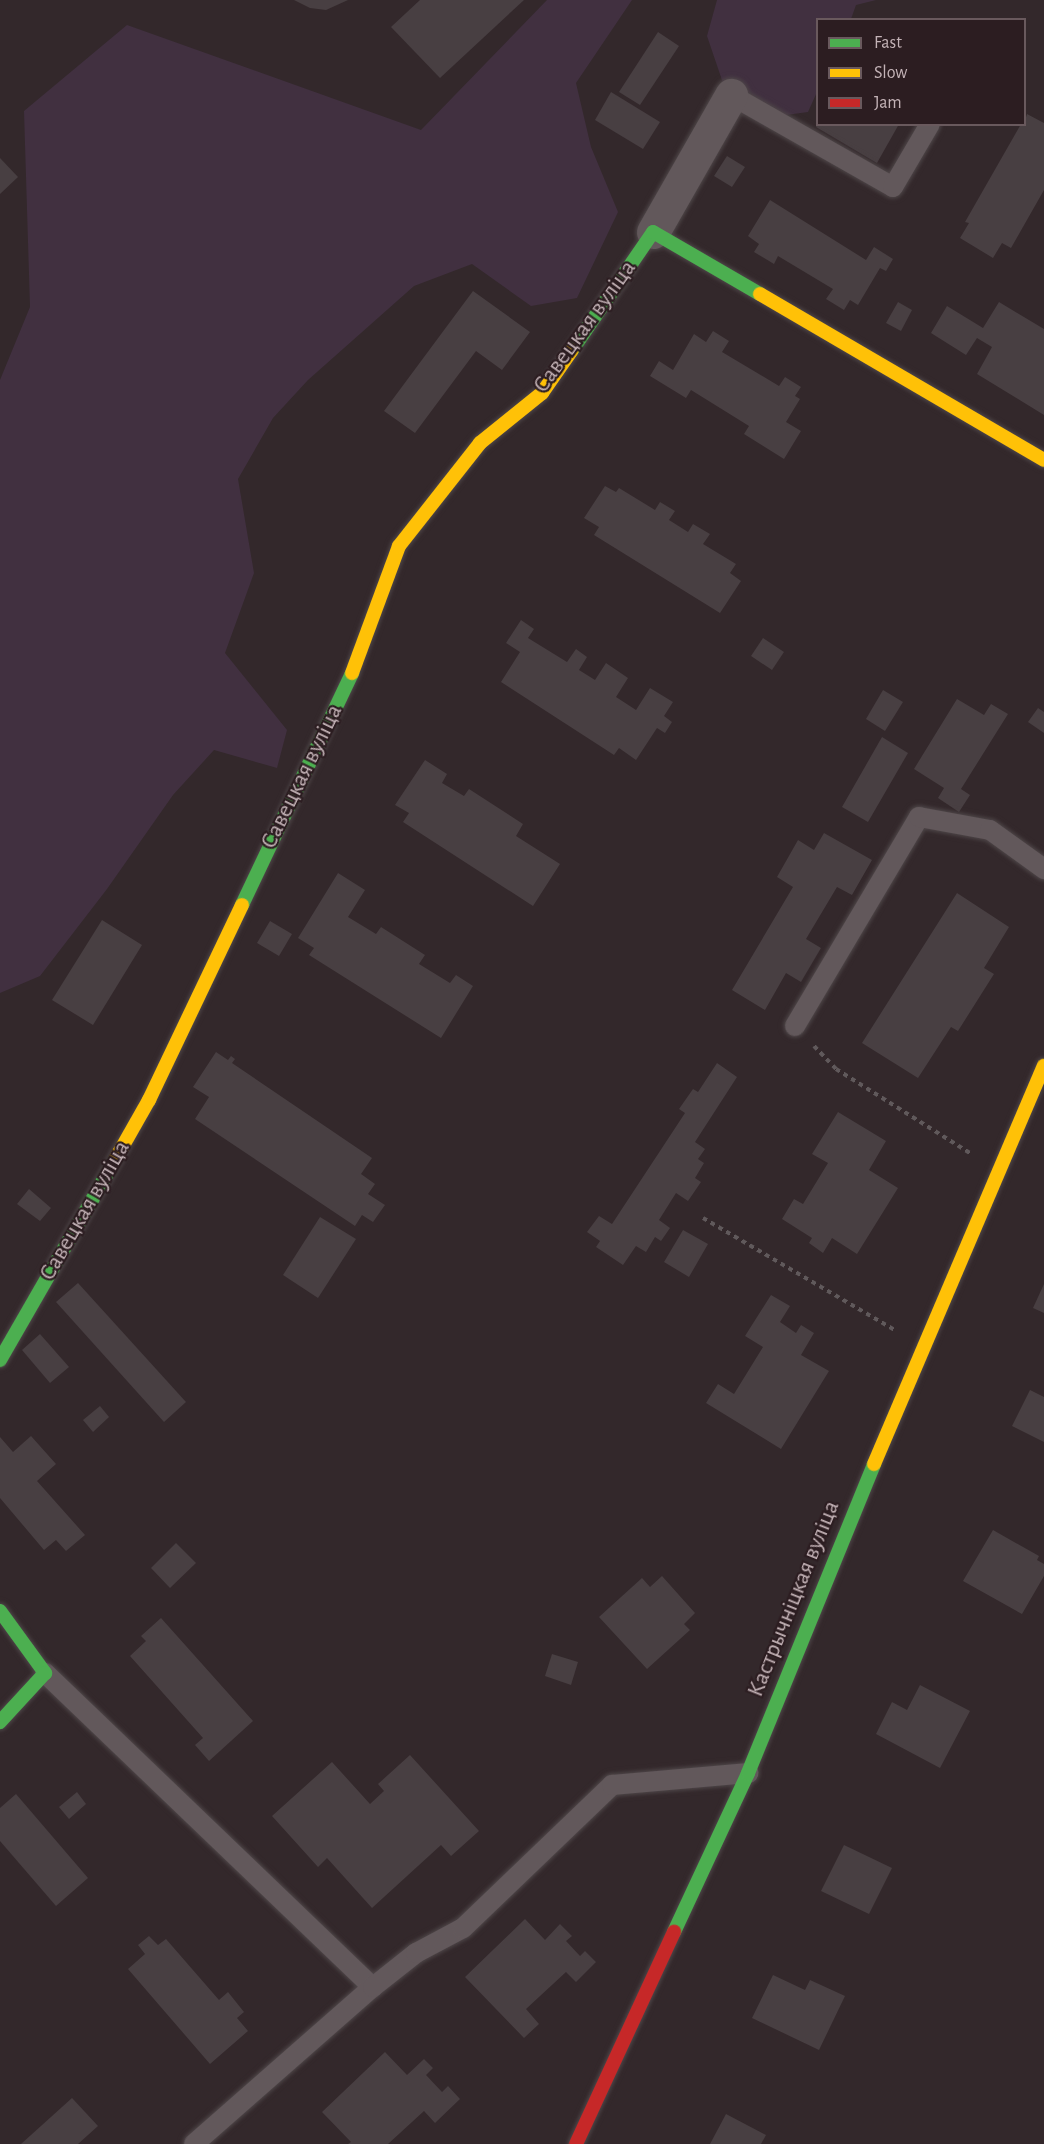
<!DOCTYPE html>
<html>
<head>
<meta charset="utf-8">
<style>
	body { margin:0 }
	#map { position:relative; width:1044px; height:2144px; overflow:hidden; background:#33282b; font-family:"Alegreya Sans",sans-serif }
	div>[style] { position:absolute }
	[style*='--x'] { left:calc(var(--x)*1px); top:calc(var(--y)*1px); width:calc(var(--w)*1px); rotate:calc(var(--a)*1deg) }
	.green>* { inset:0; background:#413040 }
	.building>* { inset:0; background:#483f42 }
	.path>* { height:4px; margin-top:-2px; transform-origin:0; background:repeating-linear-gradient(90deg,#60595b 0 4.5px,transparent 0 9px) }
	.roads { filter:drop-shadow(0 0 2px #4e4648) drop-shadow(0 0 2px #4e4648) }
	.lane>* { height:20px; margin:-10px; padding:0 10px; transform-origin:10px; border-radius:10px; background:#62585b }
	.street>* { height:33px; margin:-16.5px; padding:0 16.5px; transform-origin:16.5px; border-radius:16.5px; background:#62585b }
	.fast>* { height:14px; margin:-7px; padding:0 7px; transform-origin:7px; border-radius:7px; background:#4caf50 }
	.slow>* { height:14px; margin:-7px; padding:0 7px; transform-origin:7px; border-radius:7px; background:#ffc107 }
	.jam>* { height:14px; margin:-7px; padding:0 7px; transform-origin:7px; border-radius:7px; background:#c62828 }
	span { translate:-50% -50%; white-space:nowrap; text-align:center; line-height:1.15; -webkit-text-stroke:4.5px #2c1d21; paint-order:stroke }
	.street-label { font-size:24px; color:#c4b3b7 }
	.legend { position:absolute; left:816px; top:18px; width:210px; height:108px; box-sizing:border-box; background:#2c1d21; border:2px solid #69595d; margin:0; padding:8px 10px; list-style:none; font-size:18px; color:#c4b3b7 }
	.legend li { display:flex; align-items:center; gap:12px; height:30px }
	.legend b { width:30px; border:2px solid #69595d }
</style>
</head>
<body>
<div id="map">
	<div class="green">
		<i style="clip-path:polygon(547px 0,632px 0,576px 83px,591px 147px,618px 212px,577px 298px,531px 306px,472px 264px,414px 286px,308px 380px,273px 418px,238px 479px,254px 573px,225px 653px,287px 730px,277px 768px,214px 750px,173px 795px,107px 889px,40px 976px,0 993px,0 380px,30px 307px,24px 111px,127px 25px,421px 130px)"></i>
		<i style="clip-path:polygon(717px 0,876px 0,856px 5px,851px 19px,818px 20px,817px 92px,808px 112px,786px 115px,725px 89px,707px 36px)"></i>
	</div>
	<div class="building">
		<i style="clip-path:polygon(294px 0,348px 0,326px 10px,310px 8px)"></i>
		<i style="clip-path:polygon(420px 0,524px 0,440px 78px,391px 27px)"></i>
		<i style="clip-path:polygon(658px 32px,679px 46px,640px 105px,619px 92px)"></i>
		<i style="clip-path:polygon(611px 92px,660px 122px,643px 149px,595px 120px)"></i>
		<i style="clip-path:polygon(1027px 114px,1044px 123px,1044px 190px,1011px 248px,1002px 243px,993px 258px,960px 238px,969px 223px,965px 222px,1021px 124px,1024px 124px)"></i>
		<i style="clip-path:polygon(817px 124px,899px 124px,877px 163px,816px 127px)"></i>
		<i style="clip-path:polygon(727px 156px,745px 167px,732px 187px,714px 176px)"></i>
		<i style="clip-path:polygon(0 158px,18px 177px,0 194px)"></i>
		<i style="clip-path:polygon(770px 200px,866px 260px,874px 247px,893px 259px,886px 271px,880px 268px,858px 305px,850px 300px,844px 310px,826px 299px,833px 289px,778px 256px,774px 264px,754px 252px,759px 244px,748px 236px)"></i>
		<i style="clip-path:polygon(473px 291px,530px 332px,502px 370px,476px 351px,415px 433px,384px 411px)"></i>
		<i style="clip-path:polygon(898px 302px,912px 310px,901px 331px,886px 323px)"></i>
		<i style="clip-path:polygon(999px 302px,1044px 329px,1044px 415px,977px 374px,992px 347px,977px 338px,966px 355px,931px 333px,947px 306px,983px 328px)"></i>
		<i style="clip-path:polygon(713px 331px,729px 341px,722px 352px,779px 386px,785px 377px,801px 387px,795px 396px,800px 399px,786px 422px,801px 431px,784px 459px,744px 434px,749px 426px,691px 390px,686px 398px,650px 376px,659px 361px,673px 370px,694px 334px,706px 342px)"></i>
		<i style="clip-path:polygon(605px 486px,616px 492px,619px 488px,655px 510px,660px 502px,675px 511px,669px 520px,688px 532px,693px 524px,710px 534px,703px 544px,736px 564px,730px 573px,741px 581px,720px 613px,594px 535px,599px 527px,584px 518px)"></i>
		<i style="clip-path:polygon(521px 620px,534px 629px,528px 638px,567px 662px,576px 649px,587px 657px,579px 670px,595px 680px,606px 663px,628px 678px,616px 697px,636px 710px,650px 688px,673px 702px,664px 716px,672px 722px,665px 733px,657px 728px,636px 760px,619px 748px,614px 755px,501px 682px,520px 652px,506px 643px)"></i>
		<i style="clip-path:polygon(763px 638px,784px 652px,772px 670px,751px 656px)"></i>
		<i style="clip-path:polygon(883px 690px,903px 702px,885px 731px,866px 719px)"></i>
		<i style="clip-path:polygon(957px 699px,984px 715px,991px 704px,1008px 714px,961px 789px,970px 795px,959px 812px,938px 798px,944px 788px,914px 769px)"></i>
		<i style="clip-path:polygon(1038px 708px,1044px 712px,1044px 733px,1028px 722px)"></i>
		<i style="clip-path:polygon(882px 737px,908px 753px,868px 822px,842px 807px)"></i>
		<i style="clip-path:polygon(425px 760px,447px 774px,442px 783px,464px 796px,469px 789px,523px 824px,516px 836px,560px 864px,533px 906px,403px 822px,409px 813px,395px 805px)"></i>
		<i style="clip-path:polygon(824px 833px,872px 860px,852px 895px,837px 887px,806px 939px,821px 948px,801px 982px,786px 973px,765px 1010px,732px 990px,793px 887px,777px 877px,798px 840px,814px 850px)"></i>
		<i style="clip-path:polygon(338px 873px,365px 890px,348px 917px,376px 934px,381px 927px,425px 955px,419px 964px,450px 983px,456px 975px,473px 986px,441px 1038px,309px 955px,314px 948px,298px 938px)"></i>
		<i style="clip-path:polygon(957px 893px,1009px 927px,984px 968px,994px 974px,958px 1031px,951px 1027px,918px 1078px,862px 1043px)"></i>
		<i style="clip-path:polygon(102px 920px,142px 945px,93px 1025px,52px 1000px)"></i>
		<i style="clip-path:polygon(270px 921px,292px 934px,279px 956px,257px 943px)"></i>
		<i style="clip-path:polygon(216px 1052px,228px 1060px,231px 1056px,235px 1059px,232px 1063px,372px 1158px,361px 1174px,375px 1184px,368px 1194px,385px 1205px,373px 1222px,362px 1215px,355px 1226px,195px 1119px,209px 1097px,193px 1087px)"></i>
		<i style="clip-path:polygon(717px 1063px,737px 1077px,695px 1142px,705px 1149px,698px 1159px,704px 1163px,695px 1178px,701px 1182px,688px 1201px,676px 1193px,659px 1220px,670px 1228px,661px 1241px,655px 1237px,646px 1252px,636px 1246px,623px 1265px,596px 1247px,600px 1241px,587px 1232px,599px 1216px,612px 1224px,685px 1113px,679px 1109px,693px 1089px,698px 1092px)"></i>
		<i style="clip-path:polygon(838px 1112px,886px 1141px,869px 1170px,898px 1188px,857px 1254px,832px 1238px,823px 1253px,809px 1243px,812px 1238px,782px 1219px,794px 1199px,803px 1204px,828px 1163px,812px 1154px)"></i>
		<i style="clip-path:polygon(29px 1189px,51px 1208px,40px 1221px,17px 1204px)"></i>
		<i style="clip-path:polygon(320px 1217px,356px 1239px,318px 1298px,283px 1275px)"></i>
		<i style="clip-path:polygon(683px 1230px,708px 1244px,689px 1277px,664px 1262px)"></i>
		<i style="clip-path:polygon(78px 1283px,186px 1402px,164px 1422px,56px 1302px)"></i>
		<i style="clip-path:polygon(1044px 1284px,1044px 1313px,1033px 1308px)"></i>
		<i style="clip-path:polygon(771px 1295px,790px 1306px,780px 1322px,796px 1333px,801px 1325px,814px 1333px,801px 1355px,829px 1371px,781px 1449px,706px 1403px,718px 1384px,734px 1394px,763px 1347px,745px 1336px)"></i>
		<i style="clip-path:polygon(40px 1334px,69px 1367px,50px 1383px,22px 1350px)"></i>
		<i style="clip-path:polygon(1030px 1390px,1044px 1397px,1044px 1442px,1012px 1426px)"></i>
		<i style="clip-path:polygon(100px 1406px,109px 1417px,93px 1432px,83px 1420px)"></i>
		<i style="clip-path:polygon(31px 1436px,56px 1464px,37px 1481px,85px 1535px,66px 1551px,56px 1540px,44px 1550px,0 1498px,0 1437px,13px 1452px)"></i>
		<i style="clip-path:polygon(993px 1530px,1039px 1556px,1037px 1560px,1044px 1564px,1044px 1576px,1022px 1614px,963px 1581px)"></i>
		<i style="clip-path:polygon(176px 1543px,196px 1563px,170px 1588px,151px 1568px)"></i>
		<i style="clip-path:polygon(662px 1576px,695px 1613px,684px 1624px,690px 1630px,647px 1669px,599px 1617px,642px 1578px,650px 1587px)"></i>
		<i style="clip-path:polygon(161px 1618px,253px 1721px,209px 1761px,195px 1745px,203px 1738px,130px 1656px,146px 1641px,141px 1636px)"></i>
		<i style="clip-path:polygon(552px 1654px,578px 1662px,571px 1685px,545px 1676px)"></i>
		<i style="clip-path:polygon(920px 1685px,970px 1711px,940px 1768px,876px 1734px,892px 1702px,907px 1710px)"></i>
		<i style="clip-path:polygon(410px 1755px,479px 1831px,451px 1856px,441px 1845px,372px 1908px,327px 1858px,318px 1867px,272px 1816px,332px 1762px,370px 1804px,384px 1791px,378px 1784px)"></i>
		<i style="clip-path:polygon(77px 1792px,86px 1804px,69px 1819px,59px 1807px)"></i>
		<i style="clip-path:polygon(16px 1794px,88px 1878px,56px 1906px,0 1841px,0 1808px)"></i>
		<i style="clip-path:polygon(844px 1845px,892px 1868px,869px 1914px,821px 1891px)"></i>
		<i style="clip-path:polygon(525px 1919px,545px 1940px,560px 1924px,572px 1936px,566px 1941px,580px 1956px,585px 1951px,596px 1962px,576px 1982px,566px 1972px,526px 2009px,539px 2024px,524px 2038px,465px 1977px)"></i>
		<i style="clip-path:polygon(149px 1936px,158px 1945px,166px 1939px,219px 2000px,228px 1992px,244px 2012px,237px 2018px,248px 2031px,210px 2064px,128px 1969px,145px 1954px,138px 1945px)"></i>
		<i style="clip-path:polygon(773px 1975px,805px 1990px,810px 1980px,845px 1996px,819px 2050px,752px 2018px)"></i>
		<i style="clip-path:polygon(385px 2052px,407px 2075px,424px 2059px,433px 2068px,426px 2075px,442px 2092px,448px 2086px,460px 2099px,435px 2123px,424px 2111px,388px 2144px,348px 2144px,351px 2142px,322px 2112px)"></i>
		<i style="clip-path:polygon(72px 2098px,98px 2126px,78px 2144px,21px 2144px)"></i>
		<i style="clip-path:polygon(726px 2114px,766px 2135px,761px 2144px,710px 2144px)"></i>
	</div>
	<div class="path">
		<i style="--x:814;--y:1046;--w:32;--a:46"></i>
		<i style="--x:836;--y:1069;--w:158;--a:32.1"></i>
		<i style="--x:703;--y:1218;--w:222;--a:30.3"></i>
	</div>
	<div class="roads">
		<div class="lane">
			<i style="--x:731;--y:95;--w:186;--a:29.6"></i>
			<i style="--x:893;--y:187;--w:73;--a:-59.6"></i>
			<i style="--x:795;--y:1026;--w:243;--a:-59.3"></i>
			<i style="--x:919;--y:817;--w:72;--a:10.4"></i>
			<i style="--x:990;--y:830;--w:67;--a:35.8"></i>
			<i style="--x:45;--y:1673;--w:454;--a:43.8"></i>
			<i style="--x:194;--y:2144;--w:238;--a:-41.3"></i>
			<i style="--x:373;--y:1987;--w:55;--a:-38.3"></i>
			<i style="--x:416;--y:1953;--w:53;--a:-28"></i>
			<i style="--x:463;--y:1928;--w:207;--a:-43.8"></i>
			<i style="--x:612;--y:1785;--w:137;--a:-5"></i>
		</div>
		<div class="street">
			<i style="--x:653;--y:232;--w:158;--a:-60.3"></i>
		</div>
		<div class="fast">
			<i style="--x:572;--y:350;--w:143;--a:-55.5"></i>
			<i style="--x:653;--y:232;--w:124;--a:30.1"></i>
			<i style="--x:242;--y:905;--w:257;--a:-64.6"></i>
			<i style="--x:0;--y:1360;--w:233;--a:-60.1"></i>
			<i style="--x:0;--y:1611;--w:77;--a:54"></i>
			<i style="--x:45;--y:1673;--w:67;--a:132.6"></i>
			<i style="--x:674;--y:1932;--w:175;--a:-65"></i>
			<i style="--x:748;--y:1773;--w:334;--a:-67.8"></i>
		</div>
		<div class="slow">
			<i style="--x:760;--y:294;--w:329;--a:30.3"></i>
			<i style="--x:352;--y:673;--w:135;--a:-69.7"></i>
			<i style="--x:399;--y:546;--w:131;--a:-51.8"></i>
			<i style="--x:480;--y:443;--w:80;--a:-38.9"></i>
			<i style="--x:542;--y:393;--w:52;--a:-55.1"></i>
			<i style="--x:116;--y:1158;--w:67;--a:-60.4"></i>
			<i style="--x:149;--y:1100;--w:216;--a:-64.5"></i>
			<i style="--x:874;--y:1464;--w:433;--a:-66.9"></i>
		</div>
		<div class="jam">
			<i style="--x:576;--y:2144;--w:234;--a:-65.2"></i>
		</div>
	</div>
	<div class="street-label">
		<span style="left:585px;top:327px;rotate:-54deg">Савецкая вуліца</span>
		<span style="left:302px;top:777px;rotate:-64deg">Савецкая вуліца</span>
		<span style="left:85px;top:1211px;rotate:-60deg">Савецкая вуліца</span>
		<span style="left:794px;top:1599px;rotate:-68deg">Кастрычніцкая вуліца</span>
	</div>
	<ul class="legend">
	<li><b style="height:8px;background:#4caf50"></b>Fast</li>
	<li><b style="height:8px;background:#ffc107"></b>Slow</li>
	<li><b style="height:8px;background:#c62828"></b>Jam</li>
	</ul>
</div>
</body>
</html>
